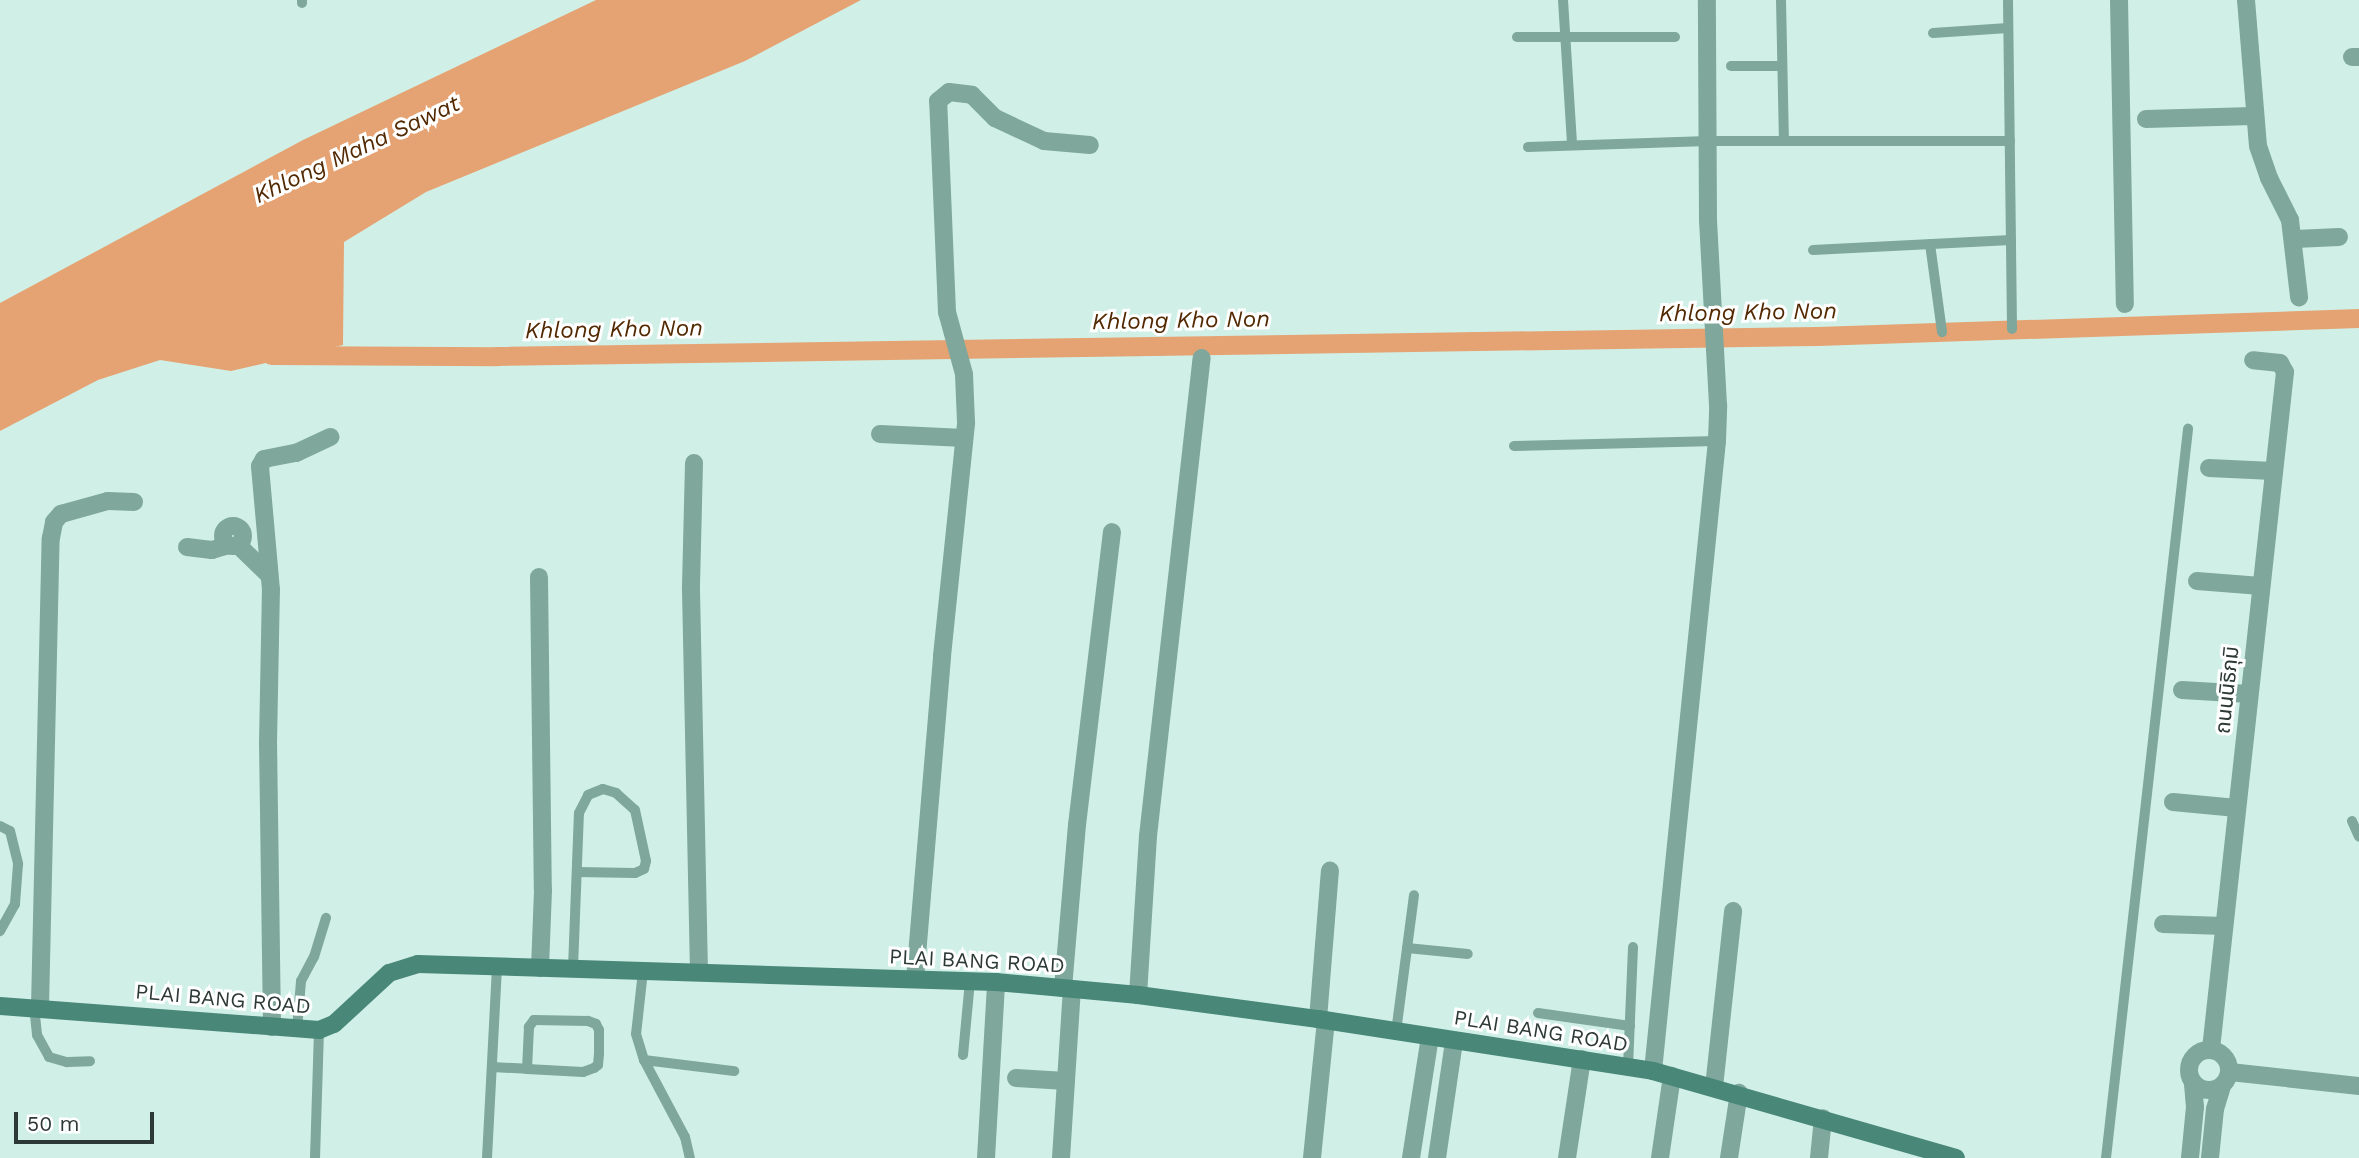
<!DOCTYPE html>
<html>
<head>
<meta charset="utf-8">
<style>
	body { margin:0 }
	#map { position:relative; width:2359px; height:1158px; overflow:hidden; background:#d0f0e7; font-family:"Work Sans","Noto Sans Thai",sans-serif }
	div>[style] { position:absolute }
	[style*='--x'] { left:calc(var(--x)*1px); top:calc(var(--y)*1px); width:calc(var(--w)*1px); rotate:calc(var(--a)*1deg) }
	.water>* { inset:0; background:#e5a373 }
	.canal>* { height:19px; margin:-9.5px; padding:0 9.5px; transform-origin:9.5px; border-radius:9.5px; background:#e5a373 }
	.lane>* { height:10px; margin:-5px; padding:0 5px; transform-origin:5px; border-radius:5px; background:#7fa79c }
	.street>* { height:18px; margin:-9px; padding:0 9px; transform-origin:9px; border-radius:9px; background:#7fa79c }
	.street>.ring { margin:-9px; padding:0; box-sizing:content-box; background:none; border:18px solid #7fa79c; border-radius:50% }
	.secondary>* { height:18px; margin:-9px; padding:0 9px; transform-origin:9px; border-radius:9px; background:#498778 }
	span { translate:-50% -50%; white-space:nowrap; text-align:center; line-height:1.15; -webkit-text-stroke:6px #fff; paint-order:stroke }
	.street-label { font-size:21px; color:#2d3936 }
	.water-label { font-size:23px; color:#522801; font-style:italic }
	.scale { position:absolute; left:14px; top:1112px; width:140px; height:32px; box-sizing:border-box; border:4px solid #2d3936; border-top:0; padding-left:9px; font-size:21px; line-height:24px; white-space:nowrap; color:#2d3936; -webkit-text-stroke:5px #fff; paint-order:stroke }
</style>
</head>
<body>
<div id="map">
	<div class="water">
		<i style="clip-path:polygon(596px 0,861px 0,745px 61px,426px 192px,344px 242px,343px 345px,231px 371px,160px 360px,98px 380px,0 431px,0 303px,303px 140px)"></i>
	</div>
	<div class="canal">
		<i style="--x:271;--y:355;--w:225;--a:0.3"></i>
		<i style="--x:496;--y:356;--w:1321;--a:-0.87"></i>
		<i style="--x:1817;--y:336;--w:542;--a:-1.9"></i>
	</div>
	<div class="lane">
		<i style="--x:1563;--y:0;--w:145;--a:86.4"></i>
		<i style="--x:1781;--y:0;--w:141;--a:88.8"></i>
		<i style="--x:2008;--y:0;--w:329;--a:89.3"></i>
		<i style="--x:302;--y:3;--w:3;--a:-90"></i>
		<i style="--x:1933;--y:33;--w:75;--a:-3.8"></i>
		<i style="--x:1517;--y:37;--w:158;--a:0"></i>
		<i style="--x:1731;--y:66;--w:51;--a:0"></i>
		<i style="--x:1528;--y:147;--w:180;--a:-1.9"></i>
		<i style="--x:1708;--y:141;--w:302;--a:0"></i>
		<i style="--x:1930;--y:244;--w:89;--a:82.2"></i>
		<i style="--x:1813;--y:250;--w:198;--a:-2.9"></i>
		<i style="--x:1514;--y:446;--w:203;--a:-1.4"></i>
		<i style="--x:2352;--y:821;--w:17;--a:66"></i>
		<i style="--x:0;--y:826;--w:11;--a:27"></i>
		<i style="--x:10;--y:831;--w:34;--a:76"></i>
		<i style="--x:18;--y:864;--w:40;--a:94.3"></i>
		<i style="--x:15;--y:904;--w:31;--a:119"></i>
		<i style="--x:1407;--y:948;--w:61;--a:5.6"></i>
		<i style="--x:573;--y:968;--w:155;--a:-87.8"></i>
		<i style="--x:579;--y:813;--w:20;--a:-63"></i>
		<i style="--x:588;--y:795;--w:16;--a:-22"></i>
		<i style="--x:603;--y:789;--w:14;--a:17"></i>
		<i style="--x:616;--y:793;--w:25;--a:42"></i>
		<i style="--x:635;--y:810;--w:52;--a:77.8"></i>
		<i style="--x:646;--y:861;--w:8;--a:104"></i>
		<i style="--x:644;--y:869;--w:10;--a:156"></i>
		<i style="--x:635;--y:873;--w:58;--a:-179"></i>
		<i style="--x:643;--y:971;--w:63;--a:96.3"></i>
		<i style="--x:636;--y:1034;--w:27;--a:73"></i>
		<i style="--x:644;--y:1060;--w:87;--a:62"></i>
		<i style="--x:685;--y:1137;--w:22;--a:77"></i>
		<i style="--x:34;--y:1006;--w:29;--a:84"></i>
		<i style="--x:37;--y:1035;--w:25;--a:61"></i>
		<i style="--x:49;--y:1057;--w:19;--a:16"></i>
		<i style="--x:67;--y:1062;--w:23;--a:-2"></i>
		<i style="--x:1538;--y:1013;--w:93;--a:8"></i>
		<i style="--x:297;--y:1029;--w:48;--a:-85.2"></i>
		<i style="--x:301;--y:981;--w:27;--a:-62"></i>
		<i style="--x:314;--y:957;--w:41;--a:-72.9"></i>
		<i style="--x:1396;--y:1032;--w:138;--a:-82.5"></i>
		<i style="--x:963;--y:1055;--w:74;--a:-84.6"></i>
		<i style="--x:644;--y:1060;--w:91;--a:7"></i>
		<i style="--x:492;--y:1067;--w:35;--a:3"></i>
		<i style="--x:527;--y:1069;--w:56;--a:3.1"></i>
		<i style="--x:583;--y:1072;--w:12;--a:-20"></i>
		<i style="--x:594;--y:1068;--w:5;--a:-37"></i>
		<i style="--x:598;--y:1065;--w:11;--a:-85"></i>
		<i style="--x:599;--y:1054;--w:24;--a:-90"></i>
		<i style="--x:599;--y:1030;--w:7;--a:-117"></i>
		<i style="--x:596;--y:1024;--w:9;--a:-159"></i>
		<i style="--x:588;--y:1021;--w:54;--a:-178.9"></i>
		<i style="--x:534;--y:1020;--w:9;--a:126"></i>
		<i style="--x:529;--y:1027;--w:42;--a:92.7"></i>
		<i style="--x:1628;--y:1067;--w:120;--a:-87.6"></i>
		<i style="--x:315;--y:1158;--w:128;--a:-88.2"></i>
		<i style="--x:487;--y:1158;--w:192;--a:-87"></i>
		<i style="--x:2106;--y:1158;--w:734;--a:-83.58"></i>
	</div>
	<div class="street">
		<i style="--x:2119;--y:0;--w:304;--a:88.9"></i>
		<i style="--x:2246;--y:0;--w:146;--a:85.3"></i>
		<i style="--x:2258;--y:146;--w:34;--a:71"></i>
		<i style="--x:2269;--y:178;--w:47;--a:63.4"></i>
		<i style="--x:2290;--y:220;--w:78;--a:83.3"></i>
		<i style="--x:2352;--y:57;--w:7;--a:0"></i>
		<i style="--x:2146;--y:119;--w:107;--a:-1.6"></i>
		<i style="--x:2295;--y:239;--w:44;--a:-2.6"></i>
		<i style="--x:880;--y:434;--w:84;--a:2.7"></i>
		<i style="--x:694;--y:463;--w:127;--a:91.4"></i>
		<i style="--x:691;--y:590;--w:382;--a:88.8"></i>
		<i style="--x:2209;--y:468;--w:64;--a:2.7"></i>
		<i class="ring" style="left:223px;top:526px;width:2px;height:2px"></i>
		<i style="--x:238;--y:545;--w:43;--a:44.1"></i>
		<i style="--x:187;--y:547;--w:25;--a:7"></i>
		<i style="--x:212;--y:550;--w:17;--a:-17"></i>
		<i style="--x:539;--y:577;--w:313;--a:89.3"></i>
		<i style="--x:543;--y:890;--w:78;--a:92.2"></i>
		<i style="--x:2197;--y:581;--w:64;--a:4.5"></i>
		<i style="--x:2182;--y:690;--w:67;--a:3.4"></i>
		<i style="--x:2173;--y:802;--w:64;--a:5.4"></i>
		<i style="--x:2163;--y:924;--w:61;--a:1.9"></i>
		<i style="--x:915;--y:979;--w:324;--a:-85.2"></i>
		<i style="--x:942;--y:656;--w:235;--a:-84.1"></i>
		<i style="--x:966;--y:422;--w:48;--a:-92.4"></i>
		<i style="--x:964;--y:374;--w:64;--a:-105.3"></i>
		<i style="--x:947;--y:312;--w:211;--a:-92.4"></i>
		<i style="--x:938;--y:101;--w:14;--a:-39"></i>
		<i style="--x:949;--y:92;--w:23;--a:7"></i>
		<i style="--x:972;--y:95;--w:33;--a:45"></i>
		<i style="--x:995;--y:118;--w:54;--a:25.1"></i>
		<i style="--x:1044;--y:141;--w:46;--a:5"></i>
		<i style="--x:1063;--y:988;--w:164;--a:-85.1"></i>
		<i style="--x:1077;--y:825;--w:295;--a:-83.2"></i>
		<i style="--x:1138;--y:995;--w:159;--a:-86.4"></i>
		<i style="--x:1148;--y:836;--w:481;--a:-83.6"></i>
		<i style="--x:40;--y:1007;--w:469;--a:-88.7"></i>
		<i style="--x:51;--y:538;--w:16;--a:-79"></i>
		<i style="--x:54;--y:522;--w:11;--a:-49"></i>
		<i style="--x:61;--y:514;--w:49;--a:-15.5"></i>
		<i style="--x:108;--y:501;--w:26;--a:2"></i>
		<i style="--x:1318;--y:1019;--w:149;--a:-85.4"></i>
		<i style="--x:272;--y:1027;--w:284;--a:-90.8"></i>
		<i style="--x:268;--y:743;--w:153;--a:-88.9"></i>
		<i style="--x:271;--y:590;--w:124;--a:-95.1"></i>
		<i style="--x:260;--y:466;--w:8;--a:-60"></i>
		<i style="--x:264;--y:459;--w:33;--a:-11"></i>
		<i style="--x:296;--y:453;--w:38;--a:-25"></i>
		<i style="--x:2211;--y:1049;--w:681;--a:-83.76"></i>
		<i style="--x:2285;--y:372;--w:10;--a:-119"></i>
		<i style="--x:2280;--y:363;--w:27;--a:-174"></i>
		<i class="ring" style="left:2189px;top:1050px;width:22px;height:22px"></i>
		<i style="--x:1653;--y:1071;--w:633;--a:-84.2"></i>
		<i style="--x:1717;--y:441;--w:36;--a:-88"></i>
		<i style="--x:1718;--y:405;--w:185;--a:-93.1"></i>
		<i style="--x:1708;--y:220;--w:220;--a:-90.3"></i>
		<i style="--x:2230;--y:1072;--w:130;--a:6.2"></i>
		<i style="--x:1016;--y:1078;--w:50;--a:3.4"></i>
		<i style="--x:1714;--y:1087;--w:177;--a:-83.8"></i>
		<i style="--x:986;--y:1158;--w:176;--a:-86.7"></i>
		<i style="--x:1061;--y:1158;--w:169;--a:-86.3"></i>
		<i style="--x:1312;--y:1158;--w:138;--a:-84.2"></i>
		<i style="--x:1411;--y:1158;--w:122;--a:-81.1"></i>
		<i style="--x:1437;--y:1158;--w:118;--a:-81.7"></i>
		<i style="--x:1567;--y:1158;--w:100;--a:-81.4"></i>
		<i style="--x:1660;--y:1158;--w:83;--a:-81.7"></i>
		<i style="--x:1729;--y:1158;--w:66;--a:-81.3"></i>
		<i style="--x:1819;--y:1158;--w:40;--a:-84.3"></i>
		<i style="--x:2190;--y:1158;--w:51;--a:-84.4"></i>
		<i style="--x:2195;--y:1107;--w:24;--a:-95"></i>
		<i style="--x:2210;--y:1158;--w:49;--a:-84.2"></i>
		<i style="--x:2215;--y:1109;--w:24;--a:-73"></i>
	</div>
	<div class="secondary">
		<i style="--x:0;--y:1006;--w:320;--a:4.3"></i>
		<i style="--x:319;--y:1030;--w:16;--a:-22"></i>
		<i style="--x:334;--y:1024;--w:75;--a:-42.8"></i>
		<i style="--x:389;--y:973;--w:30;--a:-17"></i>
		<i style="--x:418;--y:964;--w:578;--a:1.78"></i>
		<i style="--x:996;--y:982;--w:143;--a:5.2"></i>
		<i style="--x:1138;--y:995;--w:182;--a:7.6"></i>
		<i style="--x:1318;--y:1019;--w:339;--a:8.8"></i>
		<i style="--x:1653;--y:1071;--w:315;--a:16"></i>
	</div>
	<div class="street-label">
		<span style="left:2227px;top:690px;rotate:-84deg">ถนนนิธิภุมิ</span>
		<span style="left:977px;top:961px;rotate:3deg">PLAI BANG ROAD</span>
		<span style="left:223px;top:999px;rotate:5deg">PLAI BANG ROAD</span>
		<span style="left:1541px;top:1031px;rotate:9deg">PLAI BANG ROAD</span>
	</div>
	<div class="water-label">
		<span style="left:357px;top:150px;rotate:-25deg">Khlong Maha Sawat</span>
		<span style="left:1748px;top:313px;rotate:-1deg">Khlong Kho Non</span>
		<span style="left:1181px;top:321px;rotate:-1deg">Khlong Kho Non</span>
		<span style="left:614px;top:330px;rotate:-1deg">Khlong Kho Non</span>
	</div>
	<div class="scale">50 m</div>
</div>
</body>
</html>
